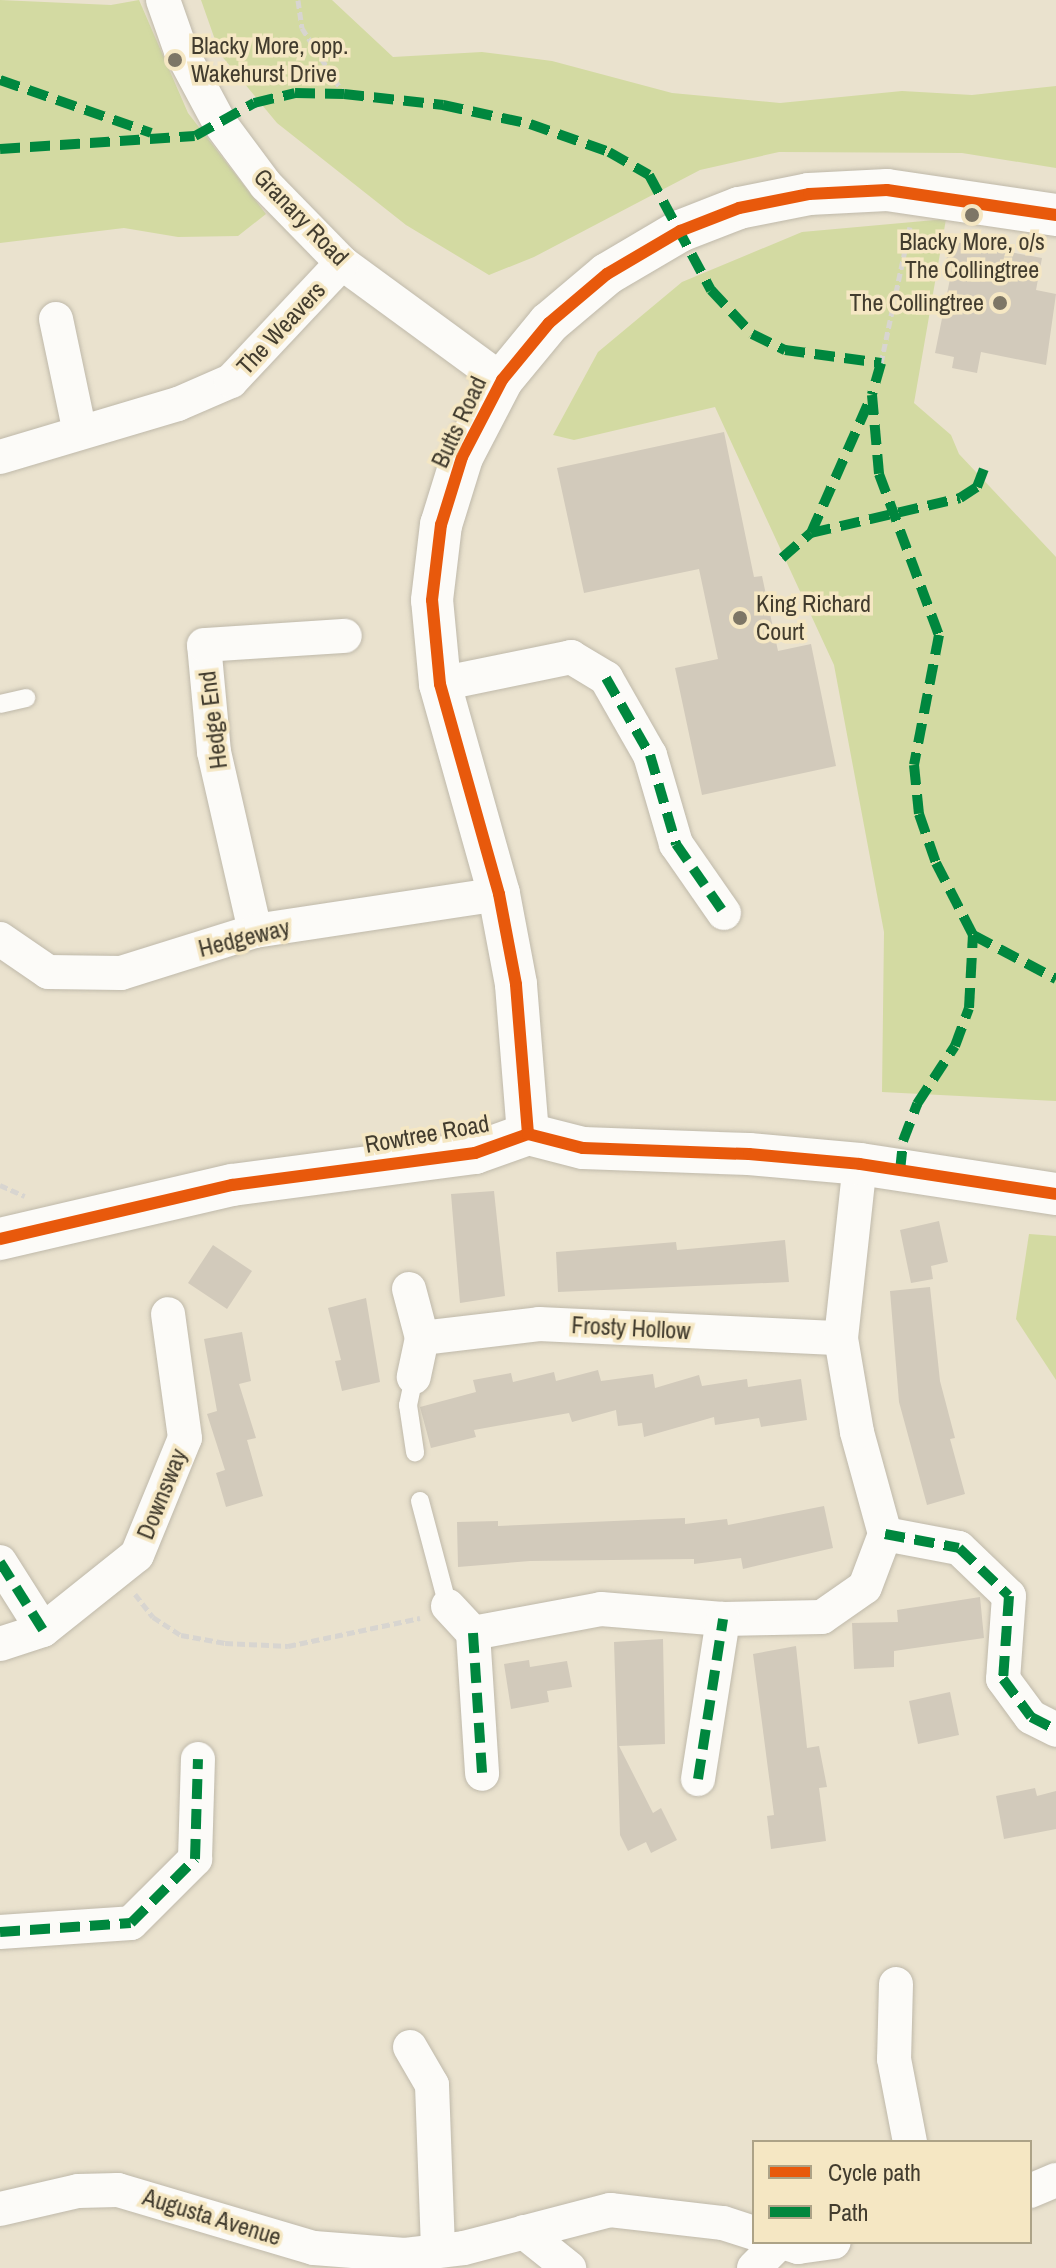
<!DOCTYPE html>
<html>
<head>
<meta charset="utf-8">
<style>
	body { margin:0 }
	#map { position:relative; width:1056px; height:2268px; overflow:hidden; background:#eae2ce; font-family:"Archivo Narrow",sans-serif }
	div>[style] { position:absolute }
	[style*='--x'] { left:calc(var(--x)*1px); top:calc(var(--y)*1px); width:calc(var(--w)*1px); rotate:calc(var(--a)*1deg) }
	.green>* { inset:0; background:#d3daa2 }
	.building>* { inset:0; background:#d2cabb }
	.path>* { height:5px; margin-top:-2.5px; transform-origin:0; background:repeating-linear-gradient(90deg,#d8d5d0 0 8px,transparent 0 12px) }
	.roads { filter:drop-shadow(0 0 2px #bfb9aa) drop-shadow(0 0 2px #bfb9aa) }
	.service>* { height:18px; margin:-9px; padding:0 9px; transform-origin:9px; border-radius:9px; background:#fcfbf8 }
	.minor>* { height:34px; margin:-17px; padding:0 17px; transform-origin:17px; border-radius:17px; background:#fcfbf8 }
	.tertiary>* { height:42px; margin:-21px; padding:0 21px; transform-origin:21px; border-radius:21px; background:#fcfbf8 }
	.quiet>* { height:10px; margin-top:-5px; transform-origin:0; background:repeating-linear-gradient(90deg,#00873e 0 20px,transparent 0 30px) }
	.cycleway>* { height:12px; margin:-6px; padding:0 6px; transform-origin:6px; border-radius:6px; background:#e8590c }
	.dots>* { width:22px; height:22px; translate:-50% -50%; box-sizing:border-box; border:4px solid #f5e7c3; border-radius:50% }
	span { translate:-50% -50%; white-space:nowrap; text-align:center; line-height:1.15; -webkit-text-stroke:7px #f5e7c3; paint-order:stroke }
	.poi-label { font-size:24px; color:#423c2e }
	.left { translate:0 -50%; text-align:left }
	.right { translate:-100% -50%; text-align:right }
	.street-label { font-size:24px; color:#423c2e }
	.legend { position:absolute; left:752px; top:2140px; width:280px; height:104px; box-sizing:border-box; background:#f5e7c3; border:2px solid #ada387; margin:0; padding:10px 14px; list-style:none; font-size:24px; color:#423c2e }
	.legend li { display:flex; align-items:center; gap:16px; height:40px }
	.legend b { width:40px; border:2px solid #ada387 }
</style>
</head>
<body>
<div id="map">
	<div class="green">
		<i style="clip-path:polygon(0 0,111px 5px,139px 0,188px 113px,266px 214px,238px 236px,178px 237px,124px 228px,0 243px)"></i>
		<i style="clip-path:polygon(201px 0,332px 0,393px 57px,482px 52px,552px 61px,672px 93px,780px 103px,902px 91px,972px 95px,1056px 86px,1056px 168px,962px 153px,779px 152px,700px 170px,534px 257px,489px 275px,406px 225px,277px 123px,220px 54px)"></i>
		<i style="clip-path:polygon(946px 219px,914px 403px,951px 435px,959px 454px,1056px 557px,1056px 1101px,882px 1092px,884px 932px,834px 665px,715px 407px,574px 440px,553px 435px,598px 352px,682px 282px,802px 232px)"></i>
		<i style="clip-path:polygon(1029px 1234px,1056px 1236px,1056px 1380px,1016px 1319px)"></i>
	</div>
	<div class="building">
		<i style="clip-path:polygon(950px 241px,1042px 258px,1036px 290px,1056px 294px,1046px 365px,981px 352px,977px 373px,952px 368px,954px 357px,935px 353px,951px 274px,944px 273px)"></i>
		<i style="clip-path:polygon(724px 432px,754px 577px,762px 576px,778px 651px,811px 644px,836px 766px,702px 795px,675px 668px,718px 659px,699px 569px,584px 593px,557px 468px)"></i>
		<i style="clip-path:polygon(494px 1191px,505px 1296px,460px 1303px,451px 1194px)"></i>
		<i style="clip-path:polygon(939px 1221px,948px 1262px,931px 1266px,933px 1279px,911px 1283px,900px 1230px)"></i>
		<i style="clip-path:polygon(785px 1240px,789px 1282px,558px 1292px,556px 1252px,676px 1242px,677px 1250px)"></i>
		<i style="clip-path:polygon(213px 1245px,252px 1271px,227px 1309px,188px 1283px)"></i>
		<i style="clip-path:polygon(930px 1287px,940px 1381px,955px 1438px,950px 1439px,965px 1494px,927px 1505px,899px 1402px,890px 1291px)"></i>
		<i style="clip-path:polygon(366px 1298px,380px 1382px,342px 1391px,335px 1361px,341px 1360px,328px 1308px)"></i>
		<i style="clip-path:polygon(242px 1332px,251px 1381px,239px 1384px,256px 1438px,247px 1440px,263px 1496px,226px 1507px,216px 1473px,225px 1470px,207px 1414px,217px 1411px,204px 1339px)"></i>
		<i style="clip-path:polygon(598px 1370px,601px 1381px,653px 1374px,655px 1388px,699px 1375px,702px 1386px,747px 1379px,748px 1387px,801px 1379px,807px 1420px,761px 1427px,759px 1418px,715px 1425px,714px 1417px,644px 1437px,642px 1423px,618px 1426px,616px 1410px,572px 1422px,569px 1413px,474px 1430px,476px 1437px,431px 1448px,420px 1407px,476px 1392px,473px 1380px,511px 1373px,513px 1382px,554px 1372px,556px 1381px)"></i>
		<i style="clip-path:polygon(824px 1506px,833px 1548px,743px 1569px,741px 1558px,694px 1564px,694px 1559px,530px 1561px,458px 1567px,457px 1522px,498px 1521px,498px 1526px,685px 1518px,685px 1524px,727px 1519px,728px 1525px)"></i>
		<i style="clip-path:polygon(980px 1597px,984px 1638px,894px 1651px,894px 1667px,854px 1669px,852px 1623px,898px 1622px,897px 1610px)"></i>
		<i style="clip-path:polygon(663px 1639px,665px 1744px,619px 1746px,653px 1813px,661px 1808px,677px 1840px,651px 1853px,646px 1842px,628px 1851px,620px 1835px,614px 1642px)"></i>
		<i style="clip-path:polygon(796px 1646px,807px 1748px,819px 1746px,827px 1787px,819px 1788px,826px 1841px,771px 1849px,767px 1816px,774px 1815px,753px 1654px)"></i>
		<i style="clip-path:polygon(529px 1660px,530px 1667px,567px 1661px,572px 1687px,547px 1691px,549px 1702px,511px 1709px,504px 1664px)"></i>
		<i style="clip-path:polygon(950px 1692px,959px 1735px,918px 1744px,909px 1701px)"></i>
		<i style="clip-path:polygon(1035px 1788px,1037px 1796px,1056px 1791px,1056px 1829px,1004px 1839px,996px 1796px)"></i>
	</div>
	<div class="path">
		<i style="--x:298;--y:0;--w:28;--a:82"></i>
		<i style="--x:302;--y:28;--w:78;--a:57.5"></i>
		<i style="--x:881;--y:363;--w:139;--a:-78"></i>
		<i style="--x:0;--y:1185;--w:27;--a:24"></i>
		<i style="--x:135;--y:1594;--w:29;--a:52"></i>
		<i style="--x:153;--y:1617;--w:33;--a:33"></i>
		<i style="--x:181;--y:1635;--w:45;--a:10.3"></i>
		<i style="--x:225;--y:1643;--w:63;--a:2.7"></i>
		<i style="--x:288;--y:1646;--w:135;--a:-12"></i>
	</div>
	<div class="roads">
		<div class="service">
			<i style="--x:0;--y:704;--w:27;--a:-13"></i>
			<i style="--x:414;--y:1377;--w:29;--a:102"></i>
			<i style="--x:408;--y:1405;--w:48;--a:81.5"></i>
			<i style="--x:420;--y:1501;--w:109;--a:75.1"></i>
		</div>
		<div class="minor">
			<i style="--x:163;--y:0;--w:54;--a:70.6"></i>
			<i style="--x:181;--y:51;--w:81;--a:61.8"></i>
			<i style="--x:219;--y:122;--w:79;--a:53.3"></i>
			<i style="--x:266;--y:185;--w:109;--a:45.7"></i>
			<i style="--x:342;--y:263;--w:198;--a:36.2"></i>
			<i style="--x:56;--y:319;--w:116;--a:78.1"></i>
			<i style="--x:0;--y:457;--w:186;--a:-16.6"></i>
			<i style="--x:178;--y:404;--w:58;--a:-23.5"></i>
			<i style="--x:231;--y:381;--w:162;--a:-46.8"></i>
			<i style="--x:440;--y:684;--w:134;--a:-11.6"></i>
			<i style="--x:571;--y:657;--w:41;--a:31"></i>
			<i style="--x:606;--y:678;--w:89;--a:60.3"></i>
			<i style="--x:650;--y:755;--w:93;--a:73.7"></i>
			<i style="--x:676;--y:844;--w:84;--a:55.2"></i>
			<i style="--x:255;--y:931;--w:184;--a:-102.9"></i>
			<i style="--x:214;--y:752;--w:107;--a:-95.3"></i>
			<i style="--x:204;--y:645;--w:141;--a:-3.7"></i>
			<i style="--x:0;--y:939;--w:58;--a:34.5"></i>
			<i style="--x:48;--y:972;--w:73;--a:0.8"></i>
			<i style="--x:121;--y:973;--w:140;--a:-17.4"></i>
			<i style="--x:255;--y:931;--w:247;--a:-8.6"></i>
			<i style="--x:409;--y:1289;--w:51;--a:75.1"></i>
			<i style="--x:422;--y:1338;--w:40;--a:102"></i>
			<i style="--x:422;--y:1338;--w:118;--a:-6.8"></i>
			<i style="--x:539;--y:1324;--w:302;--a:2.7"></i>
			<i style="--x:885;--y:1534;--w:75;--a:10.7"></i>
			<i style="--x:959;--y:1548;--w:69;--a:43.8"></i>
			<i style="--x:1009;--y:1596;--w:83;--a:94.1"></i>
			<i style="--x:1003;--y:1679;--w:47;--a:53.6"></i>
			<i style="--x:1031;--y:1717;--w:28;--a:27"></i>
			<i style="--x:0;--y:1562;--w:80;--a:57.7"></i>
			<i style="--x:448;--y:1606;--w:37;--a:47"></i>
			<i style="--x:473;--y:1633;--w:141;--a:86.3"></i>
			<i style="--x:473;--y:1633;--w:130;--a:-10.6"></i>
			<i style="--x:601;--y:1609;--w:122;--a:4.7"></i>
			<i style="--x:723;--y:1619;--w:99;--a:-1.2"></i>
			<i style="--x:822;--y:1617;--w:52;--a:-34.9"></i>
			<i style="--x:865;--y:1587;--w:57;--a:-69.3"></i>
			<i style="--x:885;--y:1534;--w:106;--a:-105.4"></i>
			<i style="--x:857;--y:1432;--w:95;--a:-99.7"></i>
			<i style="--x:841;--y:1338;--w:175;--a:-83.8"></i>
			<i style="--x:0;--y:1644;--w:45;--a:-18"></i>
			<i style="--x:43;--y:1630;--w:120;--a:-38.6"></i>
			<i style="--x:137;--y:1555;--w:126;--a:-67.7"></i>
			<i style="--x:185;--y:1438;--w:125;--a:-97.8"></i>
			<i style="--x:698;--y:1779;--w:162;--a:-81.1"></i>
			<i style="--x:0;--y:1932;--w:131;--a:-3.9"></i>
			<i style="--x:131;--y:1923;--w:91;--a:-45"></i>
			<i style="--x:195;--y:1859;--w:100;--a:-88.3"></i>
			<i style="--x:896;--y:1984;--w:75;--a:91.5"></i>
			<i style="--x:894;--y:2059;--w:85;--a:79.1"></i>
			<i style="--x:410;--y:2047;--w:44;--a:59.9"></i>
			<i style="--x:432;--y:2085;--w:166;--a:87.9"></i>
			<i style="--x:1030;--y:2191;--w:28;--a:-23"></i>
			<i style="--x:0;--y:2209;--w:80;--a:-13"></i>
			<i style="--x:78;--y:2191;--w:40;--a:-1.4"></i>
			<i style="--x:118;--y:2190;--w:204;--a:16.5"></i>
			<i style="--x:314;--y:2248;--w:91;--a:4.4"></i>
			<i style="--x:405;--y:2255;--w:59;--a:-6.8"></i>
			<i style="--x:464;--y:2248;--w:151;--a:-14.6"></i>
			<i style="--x:610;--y:2210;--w:114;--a:6.6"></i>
			<i style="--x:723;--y:2223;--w:33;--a:18"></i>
			<i style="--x:524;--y:2232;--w:58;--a:38.7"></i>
			<i style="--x:782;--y:2242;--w:17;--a:17"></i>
			<i style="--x:798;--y:2247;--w:36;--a:-8"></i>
			<i style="--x:754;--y:2268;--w:37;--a:-45"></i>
		</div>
		<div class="tertiary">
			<i style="--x:528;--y:1134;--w:150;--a:-94.6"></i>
			<i style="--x:516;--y:984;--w:92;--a:-100.7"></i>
			<i style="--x:499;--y:894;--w:218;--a:-105.7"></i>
			<i style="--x:440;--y:684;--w:84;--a:-95.4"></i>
			<i style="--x:432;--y:600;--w:76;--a:-83.2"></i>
			<i style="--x:441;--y:525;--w:71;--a:-72.8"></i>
			<i style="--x:462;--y:457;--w:87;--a:-62.5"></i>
			<i style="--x:502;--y:380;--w:74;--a:-50.5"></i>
			<i style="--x:549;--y:323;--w:76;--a:-40.2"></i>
			<i style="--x:607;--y:274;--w:85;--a:-30.5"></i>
			<i style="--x:680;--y:231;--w:63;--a:-21.3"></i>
			<i style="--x:739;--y:208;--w:71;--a:-11.3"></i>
			<i style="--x:809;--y:194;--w:78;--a:-2.9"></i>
			<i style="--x:887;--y:190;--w:171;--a:8.4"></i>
			<i style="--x:0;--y:1239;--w:238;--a:-13.1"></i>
			<i style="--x:232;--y:1185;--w:245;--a:-7.5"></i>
			<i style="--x:475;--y:1153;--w:56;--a:-19.7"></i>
			<i style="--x:528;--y:1134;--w:57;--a:14.3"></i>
			<i style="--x:583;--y:1148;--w:166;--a:2.1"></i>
			<i style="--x:749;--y:1154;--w:111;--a:5.1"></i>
			<i style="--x:860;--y:1164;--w:198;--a:8.7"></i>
		</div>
	</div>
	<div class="quiet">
		<i style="--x:0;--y:80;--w:160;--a:19.3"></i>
		<i style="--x:0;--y:149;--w:195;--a:-3.8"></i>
		<i style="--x:195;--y:136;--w:68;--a:-29.2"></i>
		<i style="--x:254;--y:103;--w:42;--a:-13.7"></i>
		<i style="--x:295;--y:93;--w:49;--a:1.2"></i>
		<i style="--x:344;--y:94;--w:100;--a:6.3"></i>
		<i style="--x:443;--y:105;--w:89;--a:12.3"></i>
		<i style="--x:530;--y:124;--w:84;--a:19.5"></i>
		<i style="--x:609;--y:152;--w:46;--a:29.9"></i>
		<i style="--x:649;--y:175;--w:131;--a:61.7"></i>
		<i style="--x:711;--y:290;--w:60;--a:47"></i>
		<i style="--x:752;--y:334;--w:37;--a:26"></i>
		<i style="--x:785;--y:350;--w:97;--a:7.7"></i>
		<i style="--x:881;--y:363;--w:33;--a:106"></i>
		<i style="--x:872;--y:395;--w:79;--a:84.9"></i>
		<i style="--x:879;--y:474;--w:172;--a:69.6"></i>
		<i style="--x:939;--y:635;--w:132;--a:100.9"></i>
		<i style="--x:914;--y:765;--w:49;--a:84.2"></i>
		<i style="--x:919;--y:814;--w:52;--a:70.9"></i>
		<i style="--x:936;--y:863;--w:81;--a:62.8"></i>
		<i style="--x:973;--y:935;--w:94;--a:27.9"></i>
		<i style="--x:811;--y:533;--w:153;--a:-13.2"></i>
		<i style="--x:960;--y:498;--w:20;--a:-33"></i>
		<i style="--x:977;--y:487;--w:19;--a:-69"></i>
		<i style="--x:782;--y:558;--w:38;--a:-41"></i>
		<i style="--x:811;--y:533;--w:146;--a:-66.2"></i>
		<i style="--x:606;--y:678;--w:89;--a:60.3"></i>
		<i style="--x:650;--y:755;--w:93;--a:73.7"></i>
		<i style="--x:676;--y:844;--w:84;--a:55.2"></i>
		<i style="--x:900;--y:1171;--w:30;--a:-84"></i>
		<i style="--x:903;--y:1141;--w:40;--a:-69"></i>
		<i style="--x:917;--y:1104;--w:69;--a:-56.8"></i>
		<i style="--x:955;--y:1046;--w:40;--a:-69.8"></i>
		<i style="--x:969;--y:1008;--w:73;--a:-86.9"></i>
		<i style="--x:885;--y:1534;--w:75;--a:10.7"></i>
		<i style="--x:959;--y:1548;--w:69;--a:43.8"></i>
		<i style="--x:1009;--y:1596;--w:83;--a:94.1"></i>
		<i style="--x:1003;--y:1679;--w:47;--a:53.6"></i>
		<i style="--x:1031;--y:1717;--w:28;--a:27"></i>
		<i style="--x:0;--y:1562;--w:80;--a:57.7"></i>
		<i style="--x:473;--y:1633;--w:141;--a:86.3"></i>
		<i style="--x:698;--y:1779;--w:162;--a:-81.1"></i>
		<i style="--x:0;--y:1932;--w:131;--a:-3.9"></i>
		<i style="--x:131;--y:1923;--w:91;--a:-45"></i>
		<i style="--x:195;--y:1859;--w:100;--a:-88.3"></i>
	</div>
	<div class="cycleway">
		<i style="--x:528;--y:1134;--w:150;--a:-94.6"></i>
		<i style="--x:516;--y:984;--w:92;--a:-100.7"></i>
		<i style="--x:499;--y:894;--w:218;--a:-105.7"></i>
		<i style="--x:440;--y:684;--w:84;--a:-95.4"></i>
		<i style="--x:432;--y:600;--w:76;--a:-83.2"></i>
		<i style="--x:441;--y:525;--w:71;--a:-72.8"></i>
		<i style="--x:462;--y:457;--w:87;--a:-62.5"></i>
		<i style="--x:502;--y:380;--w:74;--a:-50.5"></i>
		<i style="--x:549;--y:323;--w:76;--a:-40.2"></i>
		<i style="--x:607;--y:274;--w:85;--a:-30.5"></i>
		<i style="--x:680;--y:231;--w:63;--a:-21.3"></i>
		<i style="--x:739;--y:208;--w:71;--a:-11.3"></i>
		<i style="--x:809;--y:194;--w:78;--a:-2.9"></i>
		<i style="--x:887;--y:190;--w:171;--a:8.4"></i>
		<i style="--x:0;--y:1239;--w:238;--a:-13.1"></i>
		<i style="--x:232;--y:1185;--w:245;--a:-7.5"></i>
		<i style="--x:475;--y:1153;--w:56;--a:-19.7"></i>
		<i style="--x:528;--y:1134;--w:57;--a:14.3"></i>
		<i style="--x:583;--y:1148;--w:166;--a:2.1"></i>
		<i style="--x:749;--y:1154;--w:111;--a:5.1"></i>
		<i style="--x:860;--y:1164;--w:198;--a:8.7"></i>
	</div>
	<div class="dots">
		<i style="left:175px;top:60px;background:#7d7666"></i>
		<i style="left:972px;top:215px;background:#7d7666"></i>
		<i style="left:1000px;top:303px;background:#7d7666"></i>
		<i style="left:740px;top:618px;background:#7d7666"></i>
	</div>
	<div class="poi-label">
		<span class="left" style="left:191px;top:60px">Blacky More, opp.<br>Wakehurst Drive</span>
		<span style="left:972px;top:256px">Blacky More, o/s<br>The Collingtree</span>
		<span class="right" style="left:984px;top:303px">The Collingtree</span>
		<span class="left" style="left:756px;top:618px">King Richard<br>Court</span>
	</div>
	<div class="street-label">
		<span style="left:301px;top:217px;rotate:46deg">Granary Road</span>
		<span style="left:281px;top:328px;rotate:-47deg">The Weavers</span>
		<span style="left:459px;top:422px;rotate:-65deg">Butts Road</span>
		<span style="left:213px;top:720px;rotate:-97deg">Hedge End</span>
		<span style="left:244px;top:938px;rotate:-14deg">Hedgeway</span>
		<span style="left:427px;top:1134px;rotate:-10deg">Rowtree Road</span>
		<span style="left:631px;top:1328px;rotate:3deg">Frosty Hollow</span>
		<span style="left:162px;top:1494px;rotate:-68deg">Downsway</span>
		<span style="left:212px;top:2217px;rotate:17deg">Augusta Avenue</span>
	</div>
	<ul class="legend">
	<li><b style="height:10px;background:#e8590c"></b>Cycle path</li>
	<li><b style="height:10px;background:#00873e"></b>Path</li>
	</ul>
</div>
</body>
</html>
